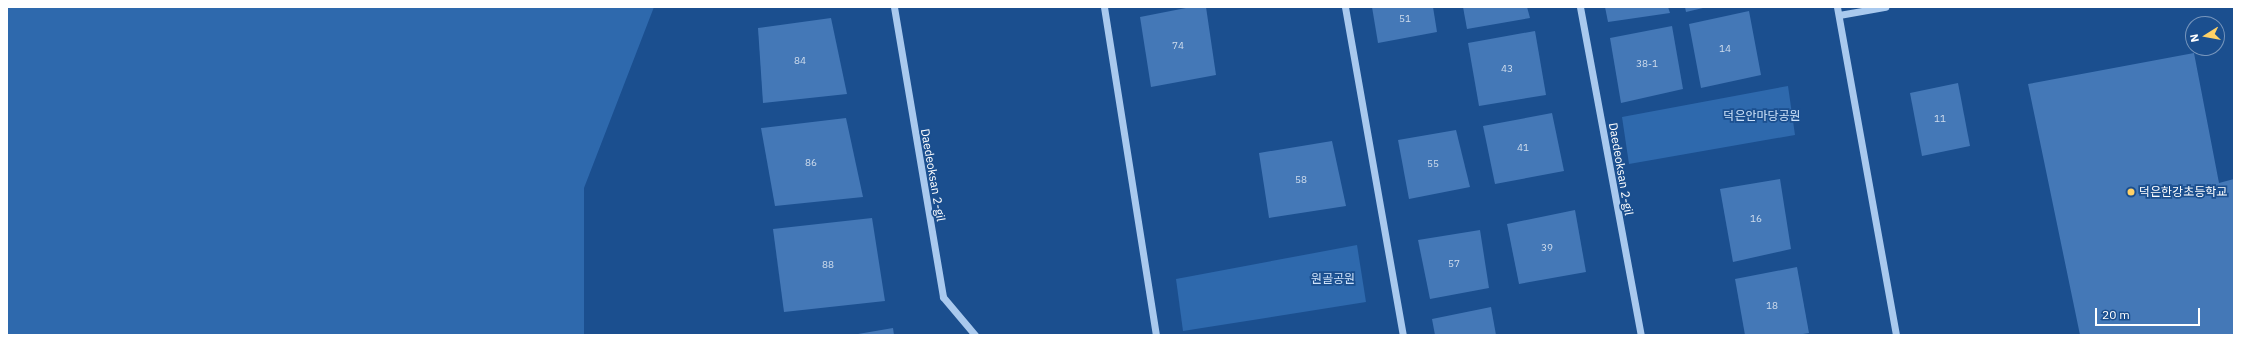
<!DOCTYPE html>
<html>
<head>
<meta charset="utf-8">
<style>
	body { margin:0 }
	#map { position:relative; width:2241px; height:342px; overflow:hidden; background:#1b4f8f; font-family:"IBM Plex Sans","Noto Sans KR",sans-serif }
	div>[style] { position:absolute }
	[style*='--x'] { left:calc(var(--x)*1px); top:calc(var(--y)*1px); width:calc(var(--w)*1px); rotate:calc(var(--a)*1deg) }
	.green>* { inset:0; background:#2e69ad }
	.building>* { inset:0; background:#4478b7 }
	.minor>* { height:7px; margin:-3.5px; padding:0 3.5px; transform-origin:3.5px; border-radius:3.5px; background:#a9c9ee }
	.dots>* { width:11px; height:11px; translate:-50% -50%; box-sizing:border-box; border:2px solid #1b4f8f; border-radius:50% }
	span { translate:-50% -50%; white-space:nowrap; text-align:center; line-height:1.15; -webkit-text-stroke:3.5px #1b4f8f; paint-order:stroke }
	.number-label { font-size:10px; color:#d0dded }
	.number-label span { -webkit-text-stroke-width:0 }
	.park-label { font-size:12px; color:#cfe3fa }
	.street-label { font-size:12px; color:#fff }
	.poi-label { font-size:12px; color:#fff }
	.left { translate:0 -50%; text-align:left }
	.frame { position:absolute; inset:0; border:8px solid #fff; pointer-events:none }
	.north { position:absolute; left:2185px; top:16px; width:40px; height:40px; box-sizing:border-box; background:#1b4f8f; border:1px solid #7695bc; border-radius:50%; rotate:259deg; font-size:11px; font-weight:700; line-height:16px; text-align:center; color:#fff }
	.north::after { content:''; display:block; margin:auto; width:14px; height:18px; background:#ffd166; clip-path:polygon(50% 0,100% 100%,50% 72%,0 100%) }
	.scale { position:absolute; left:2095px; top:308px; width:105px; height:18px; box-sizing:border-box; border:2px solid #fff; border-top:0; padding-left:5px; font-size:12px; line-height:14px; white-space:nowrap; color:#fff; -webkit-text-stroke:3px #1b4f8f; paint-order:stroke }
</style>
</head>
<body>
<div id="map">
	<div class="green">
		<i style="clip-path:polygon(7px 7px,654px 7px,584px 188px,584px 335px,7px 335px)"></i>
		<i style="clip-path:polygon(1788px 86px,1795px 135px,1629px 164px,1622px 117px)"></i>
		<i style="clip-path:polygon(1357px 245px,1366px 302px,1183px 331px,1176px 279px)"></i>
	</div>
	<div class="building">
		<i style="clip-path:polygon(1191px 7px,1206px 7px,1216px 75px,1151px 87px,1140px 17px)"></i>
		<i style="clip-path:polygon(1372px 7px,1433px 7px,1437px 32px,1378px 43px)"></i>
		<i style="clip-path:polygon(1463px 7px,1527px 7px,1530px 18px,1467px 29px)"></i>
		<i style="clip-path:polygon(1605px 7px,1668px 7px,1670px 13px,1608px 22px)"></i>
		<i style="clip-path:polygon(1685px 7px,1703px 7px,1703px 8px,1686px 12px)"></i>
		<i style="clip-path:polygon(1749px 11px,1761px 75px,1701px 88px,1689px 24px)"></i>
		<i style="clip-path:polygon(831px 18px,847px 94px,763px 103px,758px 28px)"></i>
		<i style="clip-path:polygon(1672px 26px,1683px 89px,1621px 103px,1610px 38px)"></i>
		<i style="clip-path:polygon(1535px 31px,1546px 95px,1479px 106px,1468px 43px)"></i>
		<i style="clip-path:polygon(2194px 53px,2219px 183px,2234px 179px,2234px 335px,2080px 335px,2028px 84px)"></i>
		<i style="clip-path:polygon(1958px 83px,1970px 146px,1922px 156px,1910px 93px)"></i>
		<i style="clip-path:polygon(1552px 113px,1564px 171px,1495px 184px,1483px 126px)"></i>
		<i style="clip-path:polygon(846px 118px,863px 197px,775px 206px,761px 128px)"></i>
		<i style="clip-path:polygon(1456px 130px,1470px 187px,1409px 199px,1398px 140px)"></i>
		<i style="clip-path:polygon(1332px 141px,1346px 206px,1269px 218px,1259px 153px)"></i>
		<i style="clip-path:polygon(1780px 179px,1791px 249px,1733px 262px,1720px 189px)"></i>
		<i style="clip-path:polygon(1575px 210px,1586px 272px,1519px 284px,1507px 224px)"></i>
		<i style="clip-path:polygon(872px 218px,885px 301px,784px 312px,773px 229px)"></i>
		<i style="clip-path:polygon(1480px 230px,1489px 288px,1430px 299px,1418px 240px)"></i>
		<i style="clip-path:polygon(1797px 267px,1809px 333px,1797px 335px,1745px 335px,1735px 279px)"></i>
		<i style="clip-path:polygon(1491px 307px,1496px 335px,1435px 335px,1432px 319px)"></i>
		<i style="clip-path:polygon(893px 328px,894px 335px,858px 335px,858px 334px)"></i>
	</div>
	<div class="minor">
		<i style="--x:894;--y:7;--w:294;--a:80.4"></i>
		<i style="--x:943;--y:297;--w:50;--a:49.9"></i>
		<i style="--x:1104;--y:7;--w:332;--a:81"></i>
		<i style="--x:1345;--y:7;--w:333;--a:80"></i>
		<i style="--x:1580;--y:7;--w:334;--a:79.5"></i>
		<i style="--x:1837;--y:7;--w:333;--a:79.8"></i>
		<i style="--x:1839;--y:15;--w:47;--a:-9.9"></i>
	</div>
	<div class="dots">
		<i style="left:2131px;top:192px;background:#ffd166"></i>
	</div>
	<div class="number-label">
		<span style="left:1405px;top:19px">51</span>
		<span style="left:1178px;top:46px">74</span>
		<span style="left:1725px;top:49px">14</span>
		<span style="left:800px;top:61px">84</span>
		<span style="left:1647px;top:64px">38-1</span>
		<span style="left:1507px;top:69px">43</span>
		<span style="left:1940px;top:119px">11</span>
		<span style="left:1523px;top:148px">41</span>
		<span style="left:811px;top:163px">86</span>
		<span style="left:1433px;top:164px">55</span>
		<span style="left:1301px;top:180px">58</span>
		<span style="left:1756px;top:219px">16</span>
		<span style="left:1547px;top:248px">39</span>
		<span style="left:1454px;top:264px">57</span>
		<span style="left:828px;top:265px">88</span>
		<span style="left:1772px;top:306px">18</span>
	</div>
	<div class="park-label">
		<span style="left:1762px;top:116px">덕은안마당공원</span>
		<span style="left:1333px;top:279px">원골공원</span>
	</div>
	<div class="street-label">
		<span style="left:1621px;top:169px;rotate:80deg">Daedeoksan 2-gil</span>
		<span style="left:933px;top:175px;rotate:80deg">Daedeoksan 2-gil</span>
	</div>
	<div class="poi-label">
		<span class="left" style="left:2139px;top:192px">덕은한강초등학교</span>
	</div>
	<div class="frame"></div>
	<div class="north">N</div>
	<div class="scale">20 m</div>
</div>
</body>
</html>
